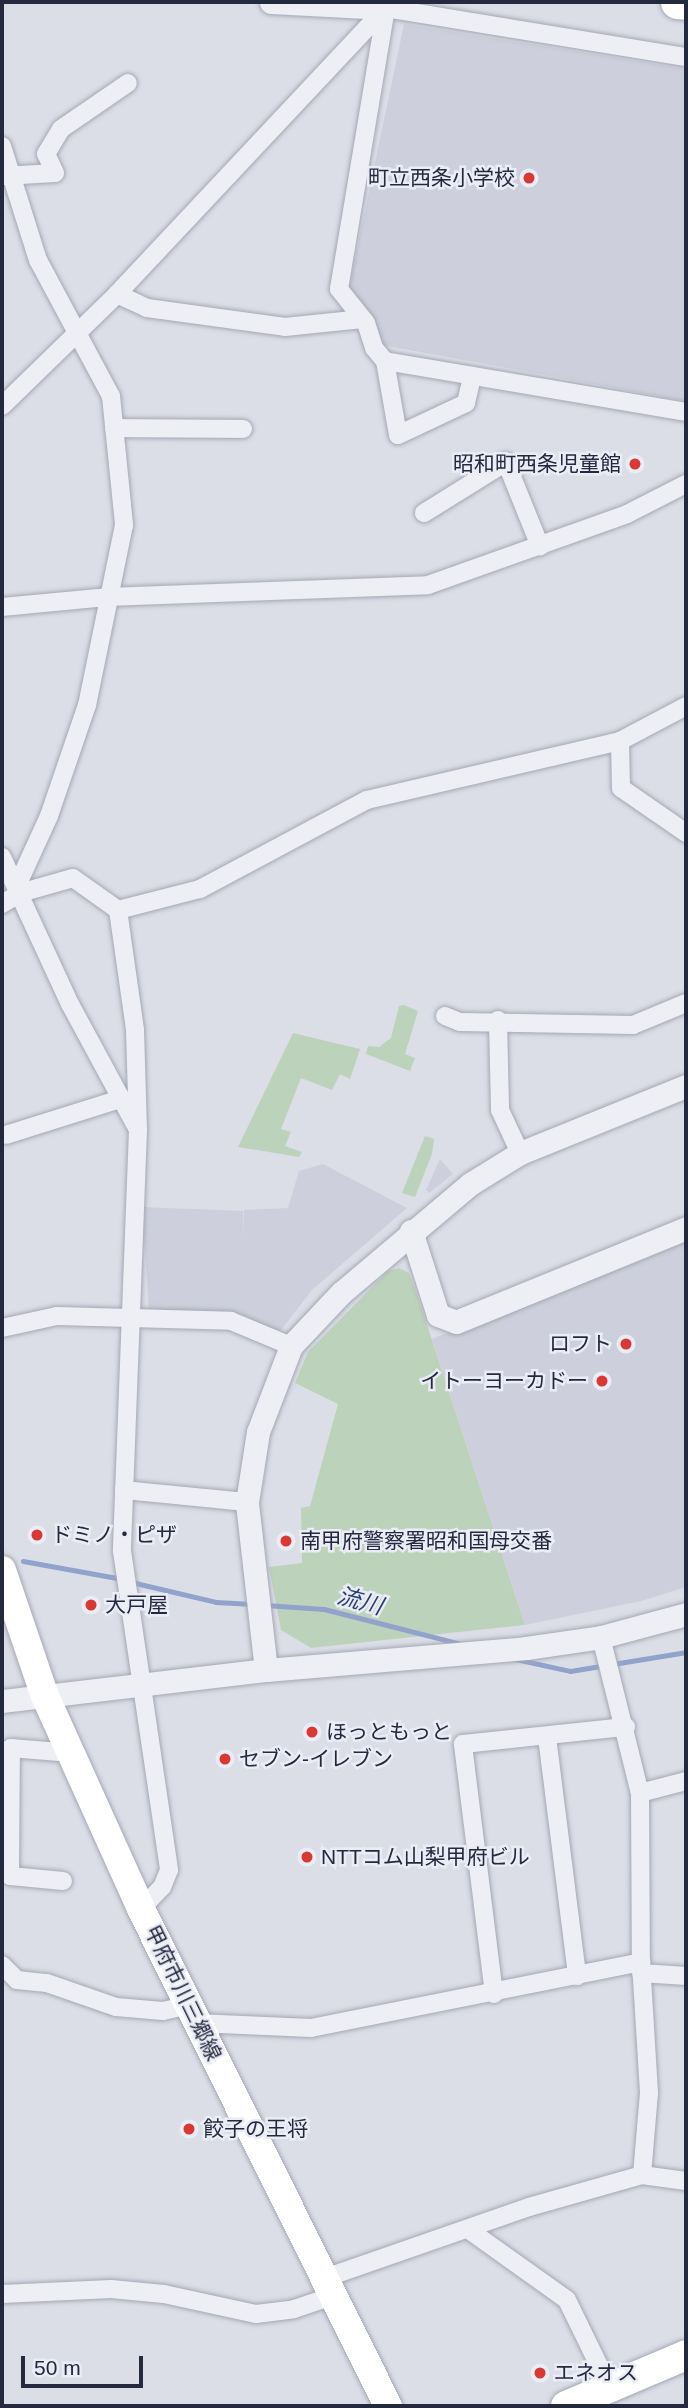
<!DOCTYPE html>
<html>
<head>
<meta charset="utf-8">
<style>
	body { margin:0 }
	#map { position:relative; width:688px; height:2408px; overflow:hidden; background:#dbdee7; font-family:Helvetica,"Noto Sans JP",sans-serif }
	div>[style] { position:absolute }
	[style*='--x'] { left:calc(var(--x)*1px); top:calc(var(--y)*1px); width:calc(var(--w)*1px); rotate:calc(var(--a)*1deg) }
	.built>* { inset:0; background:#cdd0dc }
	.green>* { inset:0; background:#bdd2bb }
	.stream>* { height:5px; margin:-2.5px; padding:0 2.5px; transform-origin:2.5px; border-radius:2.5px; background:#92a3cb }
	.roads { filter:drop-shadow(0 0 2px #a4a8b4) drop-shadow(0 0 2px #a4a8b4) }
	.minor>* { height:18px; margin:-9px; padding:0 9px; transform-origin:9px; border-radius:9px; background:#eeeff5 }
	.tertiary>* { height:23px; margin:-11.5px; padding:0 11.5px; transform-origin:11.5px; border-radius:11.5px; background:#eeeff5 }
	.primary>* { height:28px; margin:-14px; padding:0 14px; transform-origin:14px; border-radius:14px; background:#fff }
	.trunk>* { height:30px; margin:-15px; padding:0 15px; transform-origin:15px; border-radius:15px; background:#fff }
	.motorway>* { height:33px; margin:-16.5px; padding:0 16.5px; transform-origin:16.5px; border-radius:16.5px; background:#fff }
	.dots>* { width:19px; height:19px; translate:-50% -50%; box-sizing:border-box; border:4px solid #eaedf5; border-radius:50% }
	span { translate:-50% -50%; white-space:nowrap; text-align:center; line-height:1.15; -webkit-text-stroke:5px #eaedf5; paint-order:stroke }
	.poi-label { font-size:21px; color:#24293e }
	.right { translate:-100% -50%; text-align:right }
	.left { translate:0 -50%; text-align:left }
	.street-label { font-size:21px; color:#24293e }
	.water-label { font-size:23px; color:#2b3f75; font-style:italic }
	.frame { position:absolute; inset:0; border:4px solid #24293e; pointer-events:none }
	.scale { position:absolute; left:21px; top:2356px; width:122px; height:32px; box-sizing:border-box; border:4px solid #24293e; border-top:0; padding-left:9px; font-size:21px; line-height:24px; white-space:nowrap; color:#24293e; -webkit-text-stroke:5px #eaedf5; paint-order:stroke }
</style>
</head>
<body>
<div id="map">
	<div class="built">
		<i style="clip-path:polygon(404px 24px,686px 69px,686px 401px,382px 345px,377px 325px,349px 288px)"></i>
		<i style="clip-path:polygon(440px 1159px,453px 1174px,429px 1193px,426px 1190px)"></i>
		<i style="clip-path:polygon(323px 1164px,407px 1208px,312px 1290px,282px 1329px,275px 1331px,241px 1314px,149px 1309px,142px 1207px,243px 1211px,243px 1239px,244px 1210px,288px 1208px,299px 1171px)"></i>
		<i style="clip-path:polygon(686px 1237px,686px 1587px,641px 1601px,525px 1625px,432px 1339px)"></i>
	</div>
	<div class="green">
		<i style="clip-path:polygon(404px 1005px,418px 1011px,405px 1054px,415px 1058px,410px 1071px,366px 1054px,368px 1046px,379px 1047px,391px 1038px,399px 1006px)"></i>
		<i style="clip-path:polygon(293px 1033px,360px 1049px,350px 1079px,340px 1074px,332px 1090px,301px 1078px,281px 1129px,291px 1132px,285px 1146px,302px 1152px,299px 1157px,238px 1147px)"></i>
		<i style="clip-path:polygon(425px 1136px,434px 1139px,432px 1154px,415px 1197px,402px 1193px)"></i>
		<i style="clip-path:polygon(399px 1268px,409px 1273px,418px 1297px,525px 1625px,311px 1648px,281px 1630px,269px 1567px,302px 1563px,301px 1508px,310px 1506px,338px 1404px,295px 1383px,308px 1352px,388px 1271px)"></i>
	</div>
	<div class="stream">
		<i style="--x:23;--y:1561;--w:101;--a:10.3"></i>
		<i style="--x:131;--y:1582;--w:87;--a:13.2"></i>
		<i style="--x:216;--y:1602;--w:36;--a:3"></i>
		<i style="--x:265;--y:1605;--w:59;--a:3.9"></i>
		<i style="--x:324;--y:1609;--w:141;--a:14.3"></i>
		<i style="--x:511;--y:1658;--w:60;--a:12.4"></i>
		<i style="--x:570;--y:1671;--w:118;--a:-9.3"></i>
	</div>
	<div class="roads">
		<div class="minor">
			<i style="--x:386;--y:8;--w:285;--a:99.5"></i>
			<i style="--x:339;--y:289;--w:43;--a:51.5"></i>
			<i style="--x:366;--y:323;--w:26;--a:72"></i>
			<i style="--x:374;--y:348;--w:17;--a:50"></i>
			<i style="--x:385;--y:361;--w:305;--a:9.6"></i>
			<i style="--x:386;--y:8;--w:304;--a:9.3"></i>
			<i style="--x:2;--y:146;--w:120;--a:72.5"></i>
			<i style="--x:38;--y:260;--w:154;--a:61.8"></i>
			<i style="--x:111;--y:396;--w:130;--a:84.2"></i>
			<i style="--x:124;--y:525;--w:184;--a:101.6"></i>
			<i style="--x:87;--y:705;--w:117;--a:108.9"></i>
			<i style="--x:49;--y:816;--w:77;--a:114.6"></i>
			<i style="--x:2;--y:176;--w:53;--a:-3.2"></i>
			<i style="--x:55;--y:173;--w:21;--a:-115"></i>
			<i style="--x:46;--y:154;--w:29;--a:-59"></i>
			<i style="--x:61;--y:129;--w:81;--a:-34.5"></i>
			<i style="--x:117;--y:294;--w:33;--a:25"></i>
			<i style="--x:147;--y:308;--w:139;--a:7.8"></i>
			<i style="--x:285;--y:327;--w:78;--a:-5.9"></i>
			<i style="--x:385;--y:361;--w:75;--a:80"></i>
			<i style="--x:398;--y:435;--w:75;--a:-25.2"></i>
			<i style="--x:466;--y:403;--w:28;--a:-77"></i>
			<i style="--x:2;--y:406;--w:161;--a:-44.2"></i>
			<i style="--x:117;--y:294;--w:393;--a:-46.8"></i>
			<i style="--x:114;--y:428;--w:129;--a:0.4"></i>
			<i style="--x:424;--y:513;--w:97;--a:-31.9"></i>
			<i style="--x:506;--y:462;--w:91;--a:68"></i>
			<i style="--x:2;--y:607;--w:105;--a:-5.4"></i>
			<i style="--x:107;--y:597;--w:321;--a:-2.1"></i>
			<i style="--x:428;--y:585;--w:211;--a:-19.6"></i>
			<i style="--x:627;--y:514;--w:66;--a:-27"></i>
			<i style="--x:620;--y:741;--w:47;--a:88.8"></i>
			<i style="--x:621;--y:788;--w:79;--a:34.7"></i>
			<i style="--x:2;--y:857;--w:162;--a:65.2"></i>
			<i style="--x:70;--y:1004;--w:143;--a:61.6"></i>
			<i style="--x:138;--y:1130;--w:421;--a:92.2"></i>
			<i style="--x:122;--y:1551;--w:322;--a:81.6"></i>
			<i style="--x:169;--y:1870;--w:18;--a:112"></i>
			<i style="--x:162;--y:1887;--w:30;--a:134"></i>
			<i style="--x:2;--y:904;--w:21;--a:-31"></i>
			<i style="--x:20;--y:893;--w:55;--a:-15.8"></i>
			<i style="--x:73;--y:878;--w:55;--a:35.4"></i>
			<i style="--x:118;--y:910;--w:85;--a:-14.4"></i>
			<i style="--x:200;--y:889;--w:189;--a:-28.1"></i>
			<i style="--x:367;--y:800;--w:260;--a:-13.1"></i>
			<i style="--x:620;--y:741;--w:75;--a:-27.9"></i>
			<i style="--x:118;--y:910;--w:121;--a:81.9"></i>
			<i style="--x:135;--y:1030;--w:100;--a:88.3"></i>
			<i style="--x:445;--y:1016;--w:16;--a:22"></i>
			<i style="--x:460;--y:1022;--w:173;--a:1"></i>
			<i style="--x:633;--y:1025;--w:57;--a:-22.5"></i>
			<i style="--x:498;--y:1020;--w:90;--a:88.7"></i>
			<i style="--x:500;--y:1110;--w:47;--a:65.1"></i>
			<i style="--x:6;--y:1135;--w:120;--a:-17.5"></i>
			<i style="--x:2;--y:1328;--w:56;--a:-12.3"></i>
			<i style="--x:57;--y:1316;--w:174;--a:1.6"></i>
			<i style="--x:231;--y:1321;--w:65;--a:22.6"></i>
			<i style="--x:124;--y:1490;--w:124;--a:5.6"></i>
			<i style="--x:601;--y:1637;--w:161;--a:76"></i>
			<i style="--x:640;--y:1793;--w:169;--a:89.7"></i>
			<i style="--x:641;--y:1962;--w:131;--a:86.5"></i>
			<i style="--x:649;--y:2093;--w:82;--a:94.9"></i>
			<i style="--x:547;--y:1737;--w:241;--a:82.8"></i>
			<i style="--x:640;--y:1793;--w:48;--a:-14.6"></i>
			<i style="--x:63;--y:1881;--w:53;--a:-174.6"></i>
			<i style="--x:10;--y:1876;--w:128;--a:-89.6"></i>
			<i style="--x:11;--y:1748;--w:60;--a:4.8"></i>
			<i style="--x:2;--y:1965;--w:21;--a:45"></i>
			<i style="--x:17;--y:1980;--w:30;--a:6"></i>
			<i style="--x:47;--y:1983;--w:73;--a:19.2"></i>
			<i style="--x:116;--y:2007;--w:47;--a:4.9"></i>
			<i style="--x:163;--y:2011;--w:26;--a:-13"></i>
			<i style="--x:641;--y:1973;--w:45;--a:3.8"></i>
			<i style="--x:494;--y:1994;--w:252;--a:-97.1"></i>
			<i style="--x:463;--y:1744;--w:164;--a:-6"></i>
			<i style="--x:197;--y:2023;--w:114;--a:2.5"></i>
			<i style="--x:311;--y:2028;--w:337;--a:-11.3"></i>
			<i style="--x:469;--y:2230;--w:120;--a:35.5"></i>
			<i style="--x:567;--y:2300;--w:98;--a:64"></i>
			<i style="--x:325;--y:2278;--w:216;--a:-19.2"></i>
			<i style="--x:529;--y:2207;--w:117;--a:-15.8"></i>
			<i style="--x:642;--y:2175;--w:44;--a:7.8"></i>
			<i style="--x:2;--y:2294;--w:109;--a:-2.6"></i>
			<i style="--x:111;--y:2289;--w:53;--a:5.4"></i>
			<i style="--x:164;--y:2294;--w:94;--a:12.3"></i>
			<i style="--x:256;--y:2314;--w:38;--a:-7"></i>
			<i style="--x:294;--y:2309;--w:41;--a:-18.4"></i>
		</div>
		<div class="tertiary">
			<i style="--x:271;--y:2;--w:115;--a:3"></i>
			<i style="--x:411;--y:1231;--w:88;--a:72.2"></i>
			<i style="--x:438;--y:1315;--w:19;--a:21"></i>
			<i style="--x:456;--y:1322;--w:248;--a:-22.2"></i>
			<i style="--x:266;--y:1670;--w:169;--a:-96.5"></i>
			<i style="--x:247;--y:1502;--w:71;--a:-81.1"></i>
			<i style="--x:258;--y:1432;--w:92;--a:-69"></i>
			<i style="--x:291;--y:1346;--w:73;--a:-46.7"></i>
			<i style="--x:341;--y:1293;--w:169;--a:-40.2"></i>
			<i style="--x:470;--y:1184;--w:59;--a:-31.8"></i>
			<i style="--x:520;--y:1153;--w:179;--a:-22"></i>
			<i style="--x:2;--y:1701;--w:266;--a:-6.7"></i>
			<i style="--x:266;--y:1670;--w:261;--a:-4.8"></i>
			<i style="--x:526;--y:1648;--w:76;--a:-8.3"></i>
			<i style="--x:601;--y:1637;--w:88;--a:-15.1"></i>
		</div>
		<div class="primary">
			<i style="--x:2;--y:1570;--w:133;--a:71.2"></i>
			<i style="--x:45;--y:1696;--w:234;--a:65.7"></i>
			<i style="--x:141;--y:1909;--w:555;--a:63.57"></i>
		</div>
		<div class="trunk">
			<i style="--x:566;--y:2406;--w:130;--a:-23"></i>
		</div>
		<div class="motorway">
			<i style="--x:677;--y:2;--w:9;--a:6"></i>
		</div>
	</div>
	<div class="dots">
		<i style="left:529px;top:178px;background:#d93833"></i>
		<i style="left:635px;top:464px;background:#d93833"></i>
		<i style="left:626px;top:1344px;background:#d93833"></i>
		<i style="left:602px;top:1381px;background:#d93833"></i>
		<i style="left:37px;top:1535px;background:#d93833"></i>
		<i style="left:286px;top:1541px;background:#d93833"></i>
		<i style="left:91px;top:1605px;background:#d93833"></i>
		<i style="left:312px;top:1732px;background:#d93833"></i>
		<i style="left:225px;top:1759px;background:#d93833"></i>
		<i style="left:307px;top:1857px;background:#d93833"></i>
		<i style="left:189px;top:2129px;background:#d93833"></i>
		<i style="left:540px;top:2373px;background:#d93833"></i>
	</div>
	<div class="poi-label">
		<span class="right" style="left:515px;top:178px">町立西条小学校</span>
		<span class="right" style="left:621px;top:464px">昭和町西条児童館</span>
		<span class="right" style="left:612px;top:1344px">ロフト</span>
		<span class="right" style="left:588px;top:1381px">イトーヨーカドー</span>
		<span class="left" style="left:51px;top:1535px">ドミノ・ピザ</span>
		<span class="left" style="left:300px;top:1541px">南甲府警察署昭和国母交番</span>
		<span class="left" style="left:105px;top:1605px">大戸屋</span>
		<span class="left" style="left:326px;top:1732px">ほっともっと</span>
		<span class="left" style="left:239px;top:1759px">セブン-イレブン</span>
		<span class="left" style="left:321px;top:1857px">NTTコム山梨甲府ビル</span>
		<span class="left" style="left:203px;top:2129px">餃子の王将</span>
		<span class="left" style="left:554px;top:2373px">エネオス</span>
	</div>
	<div class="street-label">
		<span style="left:183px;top:1993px;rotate:64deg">甲府市川三郷線</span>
	</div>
	<div class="water-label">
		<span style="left:360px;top:1601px;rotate:15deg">流川</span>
	</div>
	<div class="frame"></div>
	<div class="scale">50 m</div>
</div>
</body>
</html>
